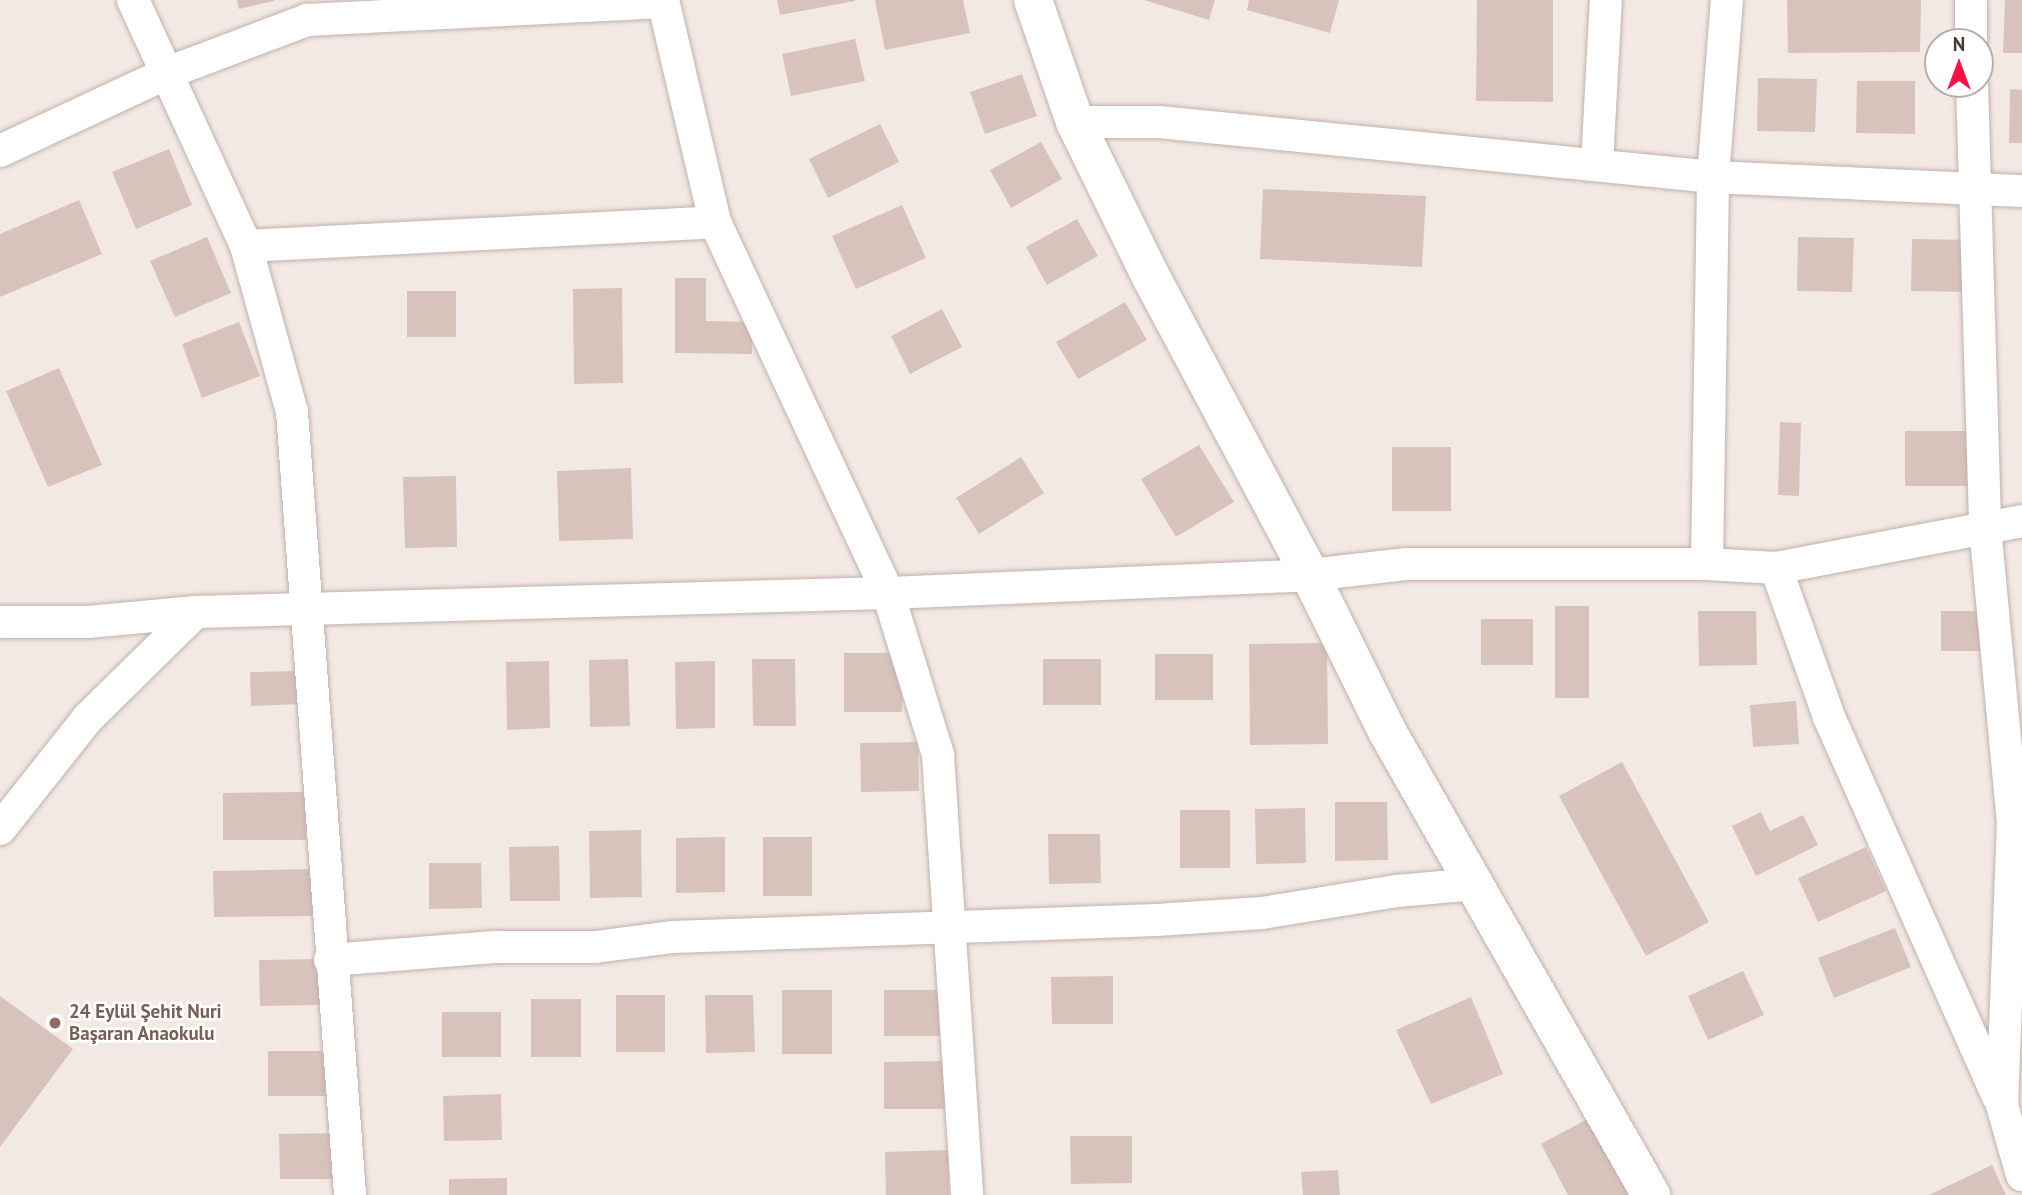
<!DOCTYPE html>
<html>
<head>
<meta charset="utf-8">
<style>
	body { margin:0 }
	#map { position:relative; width:2022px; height:1195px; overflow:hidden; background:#f3e9e4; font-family:"PT Sans",sans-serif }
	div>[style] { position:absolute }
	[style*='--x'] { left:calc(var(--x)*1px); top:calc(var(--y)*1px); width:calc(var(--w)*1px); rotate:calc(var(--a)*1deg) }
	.building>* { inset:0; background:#d8c3bc }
	.roads { filter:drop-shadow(0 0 2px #c2b1aa) drop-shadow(0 0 2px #c2b1aa) }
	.minor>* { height:32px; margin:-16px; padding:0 16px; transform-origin:16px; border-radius:16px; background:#fff }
	.tertiary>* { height:38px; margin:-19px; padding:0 19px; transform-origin:19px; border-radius:19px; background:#fff }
	.dots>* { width:19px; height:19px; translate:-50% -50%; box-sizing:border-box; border:4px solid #fff; border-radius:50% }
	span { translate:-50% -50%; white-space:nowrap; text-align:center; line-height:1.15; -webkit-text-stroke:5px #fff; paint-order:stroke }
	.education-label { font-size:19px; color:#785e54; font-weight:700 }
	.left { translate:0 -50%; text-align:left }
	.north { position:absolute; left:1924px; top:28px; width:70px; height:70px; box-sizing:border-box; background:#fff; border:2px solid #b5afae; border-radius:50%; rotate:0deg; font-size:19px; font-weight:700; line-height:28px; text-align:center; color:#463834 }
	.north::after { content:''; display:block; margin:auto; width:24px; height:32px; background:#ff1042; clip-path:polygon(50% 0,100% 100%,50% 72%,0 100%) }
</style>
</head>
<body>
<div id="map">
	<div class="building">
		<i style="clip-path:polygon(237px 0,274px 0,274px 1px,239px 9px)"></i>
		<i style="clip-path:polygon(777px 0,855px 0,855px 1px,780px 15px)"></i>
		<i style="clip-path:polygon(875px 0,963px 0,970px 33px,885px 50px)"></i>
		<i style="clip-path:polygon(1144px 0,1215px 0,1209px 20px)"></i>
		<i style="clip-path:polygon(1249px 0,1339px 0,1330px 33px,1247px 10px)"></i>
		<i style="clip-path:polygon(1477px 0,1553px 0,1553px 102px,1476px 101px)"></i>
		<i style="clip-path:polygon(1787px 0,1921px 0,1920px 52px,1788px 53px)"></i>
		<i style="clip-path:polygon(2005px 0,2022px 0,2022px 53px,2003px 53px)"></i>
		<i style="clip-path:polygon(855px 39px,865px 81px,791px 96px,782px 54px)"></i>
		<i style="clip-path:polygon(1022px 74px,1037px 116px,985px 134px,970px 92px)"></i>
		<i style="clip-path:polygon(1758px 78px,1817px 79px,1815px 132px,1757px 131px)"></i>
		<i style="clip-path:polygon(1857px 81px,1915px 81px,1915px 134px,1856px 133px)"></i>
		<i style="clip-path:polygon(2010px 89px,2022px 90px,2022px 143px,2009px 143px)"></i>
		<i style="clip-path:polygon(880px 124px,899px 162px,828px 198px,809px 159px)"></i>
		<i style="clip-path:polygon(1041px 142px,1062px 179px,1011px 208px,990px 170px)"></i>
		<i style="clip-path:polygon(169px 149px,192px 205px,136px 229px,112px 172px)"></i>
		<i style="clip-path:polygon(1263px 189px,1426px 196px,1422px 267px,1260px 259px)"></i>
		<i style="clip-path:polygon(79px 200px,102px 254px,0 297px,0 234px)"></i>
		<i style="clip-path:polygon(902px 205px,926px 258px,856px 289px,832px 236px)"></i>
		<i style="clip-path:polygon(1077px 219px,1098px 256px,1047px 285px,1026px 247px)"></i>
		<i style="clip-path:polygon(207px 237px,231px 293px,175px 317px,150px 261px)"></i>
		<i style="clip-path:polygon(1798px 237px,1854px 238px,1852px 292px,1797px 291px)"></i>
		<i style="clip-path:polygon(1912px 239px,1972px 240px,1971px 292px,1911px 291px)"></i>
		<i style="clip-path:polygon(675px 278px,706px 278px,706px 321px,752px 322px,752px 354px,675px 353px)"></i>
		<i style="clip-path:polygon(622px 288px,623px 383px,574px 384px,573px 289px)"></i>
		<i style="clip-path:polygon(407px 291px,456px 291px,456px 337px,407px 337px)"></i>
		<i style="clip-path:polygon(1125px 302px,1147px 340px,1078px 379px,1056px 342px)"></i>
		<i style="clip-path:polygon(942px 309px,962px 347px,910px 374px,891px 336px)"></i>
		<i style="clip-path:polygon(239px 322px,260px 376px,202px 398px,182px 344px)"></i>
		<i style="clip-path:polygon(59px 368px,102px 465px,48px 487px,6px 391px)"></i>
		<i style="clip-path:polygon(1780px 422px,1801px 423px,1799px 496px,1778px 495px)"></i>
		<i style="clip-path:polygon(1905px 431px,1969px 431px,1969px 486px,1905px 486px)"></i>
		<i style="clip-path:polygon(1199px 445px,1234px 502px,1176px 537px,1141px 479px)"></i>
		<i style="clip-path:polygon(1392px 447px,1451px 447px,1451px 511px,1392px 511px)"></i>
		<i style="clip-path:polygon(1021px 457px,1044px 493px,979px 534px,956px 498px)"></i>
		<i style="clip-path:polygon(631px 468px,633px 539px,559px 541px,557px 471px)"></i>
		<i style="clip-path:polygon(456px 476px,457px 547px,405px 548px,403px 477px)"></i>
		<i style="clip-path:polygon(1555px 606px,1589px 606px,1589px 698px,1555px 698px)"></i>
		<i style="clip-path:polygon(1698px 611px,1756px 611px,1757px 665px,1699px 666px)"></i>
		<i style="clip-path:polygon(1941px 611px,1993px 611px,1993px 651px,1941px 651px)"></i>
		<i style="clip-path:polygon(1481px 619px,1533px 619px,1533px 665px,1481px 665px)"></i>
		<i style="clip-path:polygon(1327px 643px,1328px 744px,1250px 745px,1249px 644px)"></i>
		<i style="clip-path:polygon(844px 653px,902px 653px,902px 712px,844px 712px)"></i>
		<i style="clip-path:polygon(1155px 654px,1213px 654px,1213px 700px,1155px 700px)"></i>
		<i style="clip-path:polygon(628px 659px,630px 726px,590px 727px,589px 660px)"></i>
		<i style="clip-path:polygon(752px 659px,795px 659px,796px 726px,753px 726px)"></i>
		<i style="clip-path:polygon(1043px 659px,1101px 659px,1101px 705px,1043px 705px)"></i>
		<i style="clip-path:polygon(549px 661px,550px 728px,507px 730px,506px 662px)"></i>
		<i style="clip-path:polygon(715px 661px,715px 728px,676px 729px,675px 662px)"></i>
		<i style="clip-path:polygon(299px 671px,300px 704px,251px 706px,250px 672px)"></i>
		<i style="clip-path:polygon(1796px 701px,1799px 744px,1753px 747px,1750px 705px)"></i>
		<i style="clip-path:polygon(918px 742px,919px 791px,861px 792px,860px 743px)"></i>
		<i style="clip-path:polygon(1622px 762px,1709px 922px,1646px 956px,1559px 796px)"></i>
		<i style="clip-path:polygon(305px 792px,306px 840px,223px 840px,223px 793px)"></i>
		<i style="clip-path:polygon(1335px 802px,1387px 802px,1388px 860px,1335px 861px)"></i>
		<i style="clip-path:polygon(1305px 808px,1306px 863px,1256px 864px,1255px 809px)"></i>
		<i style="clip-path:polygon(1180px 810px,1230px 810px,1230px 868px,1180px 868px)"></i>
		<i style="clip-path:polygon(1761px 812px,1770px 831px,1803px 815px,1818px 845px,1756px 876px,1732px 826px)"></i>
		<i style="clip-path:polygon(641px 830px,642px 897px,590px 898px,589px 831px)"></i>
		<i style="clip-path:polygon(1048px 834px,1100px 834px,1101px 883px,1049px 884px)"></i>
		<i style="clip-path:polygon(725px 837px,725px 892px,676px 893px,676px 838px)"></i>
		<i style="clip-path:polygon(763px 837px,812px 837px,812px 896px,763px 896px)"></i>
		<i style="clip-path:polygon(559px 846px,560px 901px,510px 901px,509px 847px)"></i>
		<i style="clip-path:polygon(1866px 847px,1886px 891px,1818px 922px,1798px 878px)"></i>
		<i style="clip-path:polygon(429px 863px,481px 863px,482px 908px,429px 909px)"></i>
		<i style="clip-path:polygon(313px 869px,314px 916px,214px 917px,213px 871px)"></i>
		<i style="clip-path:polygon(1895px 928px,1911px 967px,1834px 998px,1818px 958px)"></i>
		<i style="clip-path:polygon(319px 959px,320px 1005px,260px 1006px,259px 960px)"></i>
		<i style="clip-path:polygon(1743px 971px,1764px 1015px,1708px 1040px,1688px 996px)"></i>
		<i style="clip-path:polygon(1113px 976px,1113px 1024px,1052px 1024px,1051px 977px)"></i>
		<i style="clip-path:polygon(782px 990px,832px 990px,832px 1054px,782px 1054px)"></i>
		<i style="clip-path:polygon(884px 990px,949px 990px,949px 1036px,884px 1036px)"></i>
		<i style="clip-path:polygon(616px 995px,665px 995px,665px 1052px,616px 1052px)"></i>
		<i style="clip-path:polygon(705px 995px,753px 995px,755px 1052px,706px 1053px)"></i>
		<i style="clip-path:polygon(0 996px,73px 1049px,0 1147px)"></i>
		<i style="clip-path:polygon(1471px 997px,1503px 1074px,1431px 1104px,1396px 1030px)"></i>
		<i style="clip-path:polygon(531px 999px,581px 999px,581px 1057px,531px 1057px)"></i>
		<i style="clip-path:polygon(442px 1012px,501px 1012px,501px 1057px,442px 1057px)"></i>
		<i style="clip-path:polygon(268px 1051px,329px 1051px,329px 1096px,268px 1096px)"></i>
		<i style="clip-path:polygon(945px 1061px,946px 1109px,884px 1109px,884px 1062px)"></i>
		<i style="clip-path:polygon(501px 1094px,502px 1140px,444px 1141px,443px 1096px)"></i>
		<i style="clip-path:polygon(1595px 1115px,1638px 1195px,1568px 1195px,1541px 1144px)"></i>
		<i style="clip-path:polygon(339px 1133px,340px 1179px,280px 1179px,279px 1134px)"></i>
		<i style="clip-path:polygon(1070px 1136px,1132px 1136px,1132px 1183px,1071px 1184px)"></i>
		<i style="clip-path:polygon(948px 1150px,949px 1195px,886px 1195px,885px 1152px)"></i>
		<i style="clip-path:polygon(1992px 1165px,2006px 1195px,1929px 1195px)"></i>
		<i style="clip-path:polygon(1338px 1170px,1340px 1195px,1303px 1195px,1301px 1172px)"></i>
		<i style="clip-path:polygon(507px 1178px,507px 1195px,449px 1195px,449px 1179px)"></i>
	</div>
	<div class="roads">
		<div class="minor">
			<i style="--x:133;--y:0;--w:271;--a:65.3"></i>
			<i style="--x:246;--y:246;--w:172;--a:74.5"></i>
			<i style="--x:292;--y:412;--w:785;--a:85.76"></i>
			<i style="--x:663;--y:0;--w:228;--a:76.8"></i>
			<i style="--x:715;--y:222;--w:409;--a:65"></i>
			<i style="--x:888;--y:593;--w:170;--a:72.8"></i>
			<i style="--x:938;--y:755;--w:441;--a:86.2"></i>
			<i style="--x:1971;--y:0;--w:42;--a:90"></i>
			<i style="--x:1972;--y:84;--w:443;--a:88.3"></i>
			<i style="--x:1985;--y:527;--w:295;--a:84.6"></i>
			<i style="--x:2013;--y:821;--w:284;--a:92.2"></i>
			<i style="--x:2002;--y:1105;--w:73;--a:74.1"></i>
			<i style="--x:1075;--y:122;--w:84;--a:0"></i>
			<i style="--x:1159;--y:122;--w:557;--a:5.67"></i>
			<i style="--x:1713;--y:177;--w:309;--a:2.6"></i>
			<i style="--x:0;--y:151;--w:184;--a:-25"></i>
			<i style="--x:167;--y:73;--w:150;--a:-20.7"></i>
			<i style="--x:307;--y:20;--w:356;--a:-2.9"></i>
			<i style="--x:1597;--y:164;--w:164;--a:-86.9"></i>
			<i style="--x:246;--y:246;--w:470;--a:-2.9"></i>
			<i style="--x:1707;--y:564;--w:387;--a:-89.1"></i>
			<i style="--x:1713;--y:177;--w:178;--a:-85.5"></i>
			<i style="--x:1776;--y:568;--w:158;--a:70.4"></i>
			<i style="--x:1829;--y:717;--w:415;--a:66"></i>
			<i style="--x:0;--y:622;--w:88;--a:0"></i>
			<i style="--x:88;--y:622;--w:108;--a:-5.3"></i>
			<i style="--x:196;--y:612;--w:692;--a:-1.57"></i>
			<i style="--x:888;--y:593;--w:422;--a:-2.4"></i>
			<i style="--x:1310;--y:575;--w:98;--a:-6.5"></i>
			<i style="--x:1407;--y:564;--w:300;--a:0"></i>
			<i style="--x:1707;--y:564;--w:69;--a:3.3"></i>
			<i style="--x:1776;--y:568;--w:250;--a:-10.8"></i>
			<i style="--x:0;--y:829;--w:142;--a:-51.6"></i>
			<i style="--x:88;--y:718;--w:151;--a:-44.5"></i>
			<i style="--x:330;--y:960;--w:168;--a:-4.5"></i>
			<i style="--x:497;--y:947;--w:98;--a:0"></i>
			<i style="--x:595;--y:947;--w:79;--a:-7.3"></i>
			<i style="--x:673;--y:937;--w:484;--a:-2"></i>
			<i style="--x:1157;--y:920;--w:105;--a:-3.8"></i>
			<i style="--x:1262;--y:913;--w:137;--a:-9.3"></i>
			<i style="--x:1397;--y:891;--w:79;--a:-5.1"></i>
		</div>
		<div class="tertiary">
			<i style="--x:1033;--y:0;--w:129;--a:71"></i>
			<i style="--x:1075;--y:122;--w:173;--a:63.9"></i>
			<i style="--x:1151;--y:277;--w:338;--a:61.9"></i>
			<i style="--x:1310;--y:575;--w:174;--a:63.7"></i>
			<i style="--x:1387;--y:731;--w:534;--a:60.36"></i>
		</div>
	</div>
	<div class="dots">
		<i style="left:55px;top:1023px;background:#8d6e63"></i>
	</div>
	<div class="education-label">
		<span class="left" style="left:69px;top:1023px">24 Eylül Şehit Nuri<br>Başaran Anaokulu</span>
	</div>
	<div class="north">N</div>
</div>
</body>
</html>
